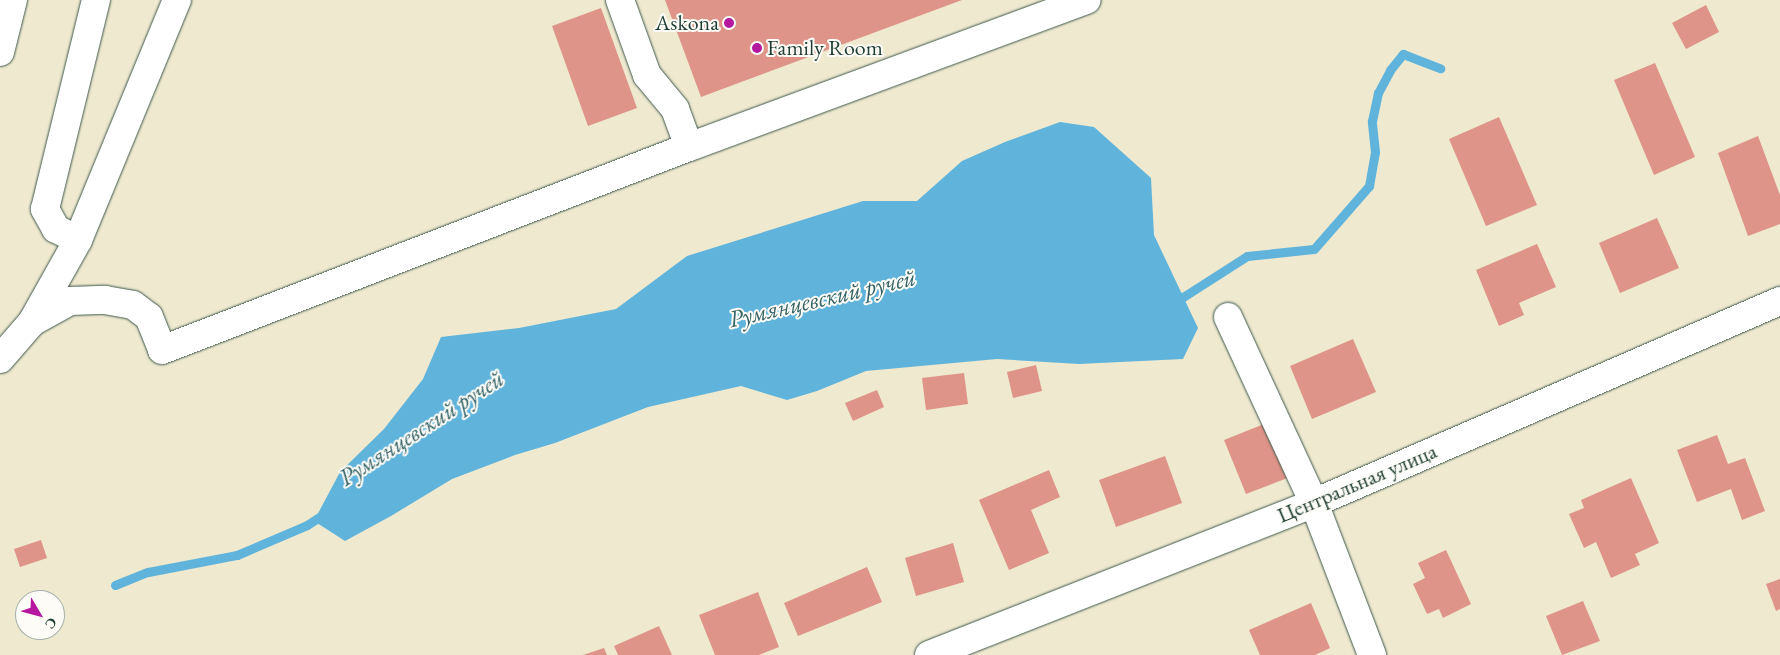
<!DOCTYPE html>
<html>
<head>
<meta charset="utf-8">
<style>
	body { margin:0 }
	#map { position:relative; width:1780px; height:655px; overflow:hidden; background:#eee9cf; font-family:"EB Garamond",serif }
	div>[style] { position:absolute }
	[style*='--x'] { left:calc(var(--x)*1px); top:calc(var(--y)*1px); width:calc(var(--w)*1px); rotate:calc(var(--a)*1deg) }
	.water>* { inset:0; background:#60b4dc }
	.stream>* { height:9px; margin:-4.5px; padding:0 4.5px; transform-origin:4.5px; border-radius:4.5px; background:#60b4dc }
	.building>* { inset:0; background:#de9488 }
	.roads { filter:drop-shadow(0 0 1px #3e574b) drop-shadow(0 0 1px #3e574b) }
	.minor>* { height:28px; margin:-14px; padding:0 14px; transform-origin:14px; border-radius:14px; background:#fff }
	.major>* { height:28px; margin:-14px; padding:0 14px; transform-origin:14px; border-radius:14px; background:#fff }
	.dots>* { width:14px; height:14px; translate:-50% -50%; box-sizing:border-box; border:2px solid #fdfcf7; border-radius:50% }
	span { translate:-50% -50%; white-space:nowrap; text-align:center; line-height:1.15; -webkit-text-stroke:4px #fdfcf7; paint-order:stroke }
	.poi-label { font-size:22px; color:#1f3d34 }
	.right { translate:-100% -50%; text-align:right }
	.left { translate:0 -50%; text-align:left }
	.street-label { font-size:22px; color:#1f3d34 }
	.water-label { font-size:24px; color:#326166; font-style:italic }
	.north { position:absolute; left:15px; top:590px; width:50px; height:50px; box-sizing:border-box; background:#fdfcf7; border:1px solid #a4b0a9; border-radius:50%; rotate:127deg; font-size:14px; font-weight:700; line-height:20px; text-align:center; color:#1f3d34 }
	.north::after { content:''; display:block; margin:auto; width:18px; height:22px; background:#b5179e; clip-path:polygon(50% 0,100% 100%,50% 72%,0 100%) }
</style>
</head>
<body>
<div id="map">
	<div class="water">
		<i style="clip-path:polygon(1060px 122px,1094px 127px,1151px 178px,1154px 235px,1198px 328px,1183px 359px,1079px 364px,997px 359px,866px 371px,817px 391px,787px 400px,741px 386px,648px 407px,555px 443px,515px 455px,452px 479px,391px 516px,345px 541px,314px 521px,340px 472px,384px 429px,423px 379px,441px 337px,519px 328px,616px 309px,687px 256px,863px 201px,917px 201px,962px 161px,1005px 142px)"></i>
	</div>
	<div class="stream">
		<i style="--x:1173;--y:296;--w:10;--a:6"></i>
		<i style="--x:1183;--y:297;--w:76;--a:-32.6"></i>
		<i style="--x:1247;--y:256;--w:67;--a:-6"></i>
		<i style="--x:1314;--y:249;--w:84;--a:-48.9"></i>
		<i style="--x:1369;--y:186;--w:35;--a:-80"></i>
		<i style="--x:1375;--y:152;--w:31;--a:-96"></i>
		<i style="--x:1372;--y:121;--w:29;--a:-78"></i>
		<i style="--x:1378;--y:93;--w:26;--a:-62"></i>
		<i style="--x:1390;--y:70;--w:21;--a:-51"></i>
		<i style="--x:1403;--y:54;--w:40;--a:21"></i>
		<i style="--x:115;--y:585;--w:35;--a:-22"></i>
		<i style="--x:148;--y:572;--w:91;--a:-10.8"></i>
		<i style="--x:237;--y:555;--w:76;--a:-23.2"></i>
		<i style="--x:307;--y:525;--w:20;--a:-33"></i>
	</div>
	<div class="building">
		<i style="clip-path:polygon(665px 0,962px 0,701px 97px)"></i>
		<i style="clip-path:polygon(1706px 5px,1719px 32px,1686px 49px,1672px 23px)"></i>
		<i style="clip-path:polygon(601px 8px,637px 108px,588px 126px,552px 26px)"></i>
		<i style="clip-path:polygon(1655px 63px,1695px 157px,1654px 175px,1614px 80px)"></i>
		<i style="clip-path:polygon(1499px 117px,1537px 205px,1486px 226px,1449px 139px)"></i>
		<i style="clip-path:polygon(1758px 136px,1780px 195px,1780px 224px,1748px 236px,1718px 153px)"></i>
		<i style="clip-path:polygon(1657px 218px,1679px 268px,1620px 293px,1599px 243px)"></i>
		<i style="clip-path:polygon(1537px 244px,1556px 287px,1519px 303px,1524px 315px,1499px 326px,1476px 270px)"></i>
		<i style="clip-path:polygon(1353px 339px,1376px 392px,1312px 419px,1290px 366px)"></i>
		<i style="clip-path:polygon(1036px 365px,1042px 391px,1013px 398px,1007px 372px)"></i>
		<i style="clip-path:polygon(964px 373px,968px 404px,926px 410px,922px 378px)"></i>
		<i style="clip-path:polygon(877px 390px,884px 407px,853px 421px,845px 403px)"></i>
		<i style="clip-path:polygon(1269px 422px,1290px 477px,1246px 494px,1224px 440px)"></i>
		<i style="clip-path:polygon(1717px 435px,1728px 464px,1745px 458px,1765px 511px,1742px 520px,1731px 489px,1697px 502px,1677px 450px)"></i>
		<i style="clip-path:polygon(1165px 456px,1182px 503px,1116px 527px,1099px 480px)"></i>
		<i style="clip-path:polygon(1049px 470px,1060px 497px,1031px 510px,1049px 553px,1009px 570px,979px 500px)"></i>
		<i style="clip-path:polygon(1631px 478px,1659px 543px,1635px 554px,1640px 565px,1611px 578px,1596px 542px,1584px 548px,1569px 514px,1584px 508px,1581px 500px)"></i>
		<i style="clip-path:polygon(41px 540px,47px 558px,20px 567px,14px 549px)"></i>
		<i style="clip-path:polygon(953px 543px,964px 582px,916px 596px,905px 558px)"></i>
		<i style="clip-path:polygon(1446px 550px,1471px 604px,1443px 618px,1439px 609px,1427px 614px,1413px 584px,1425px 578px,1418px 563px)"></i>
		<i style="clip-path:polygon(867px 567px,882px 602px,798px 636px,784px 603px)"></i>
		<i style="clip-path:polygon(1780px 579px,1780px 609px,1776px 611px,1766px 584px)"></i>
		<i style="clip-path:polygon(758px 592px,779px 647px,759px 655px,715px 655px,699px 615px)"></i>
		<i style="clip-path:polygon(1583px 601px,1600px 641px,1562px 655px,1546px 616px)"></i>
		<i style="clip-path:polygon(1311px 603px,1330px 648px,1315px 655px,1260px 655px,1249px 630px)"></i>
		<i style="clip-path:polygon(659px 626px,672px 655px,618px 655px,614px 646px)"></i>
		<i style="clip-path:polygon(604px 648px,607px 655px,583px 655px)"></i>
	</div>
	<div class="roads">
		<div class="minor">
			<i style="--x:620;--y:0;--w:80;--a:70.2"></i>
			<i style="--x:647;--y:75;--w:44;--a:50.5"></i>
			<i style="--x:675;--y:109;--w:40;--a:69.8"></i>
			<i style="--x:689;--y:147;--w:424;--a:-20.3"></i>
			<i style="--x:78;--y:240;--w:25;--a:-153"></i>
			<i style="--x:56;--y:229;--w:23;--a:-119"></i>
			<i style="--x:45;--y:209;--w:215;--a:-76.3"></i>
			<i style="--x:1228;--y:317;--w:205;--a:65.2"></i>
			<i style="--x:1314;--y:503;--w:163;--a:69.1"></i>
			<i style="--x:32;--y:322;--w:43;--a:-28.9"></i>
			<i style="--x:70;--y:301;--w:35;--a:-2"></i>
			<i style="--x:105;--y:300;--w:28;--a:10"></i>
			<i style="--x:133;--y:305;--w:20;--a:37"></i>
			<i style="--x:149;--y:317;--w:35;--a:68"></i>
			<i style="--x:162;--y:350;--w:565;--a:-21.07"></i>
			<i style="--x:0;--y:359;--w:49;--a:-49.1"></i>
			<i style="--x:32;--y:322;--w:94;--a:-60.7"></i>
			<i style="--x:78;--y:240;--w:260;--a:-67.6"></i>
			<i style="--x:929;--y:655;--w:414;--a:-21.5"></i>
			<i style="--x:1314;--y:503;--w:508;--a:-23.44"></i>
		</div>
		<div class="major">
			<i style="--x:0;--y:52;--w:54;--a:-76"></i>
		</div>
	</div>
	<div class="dots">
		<i style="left:729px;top:23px;background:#b5179e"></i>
		<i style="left:757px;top:48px;background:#b5179e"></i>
	</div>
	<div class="poi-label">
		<span class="right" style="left:719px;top:23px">Askona</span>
		<span class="left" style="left:767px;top:48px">Family Room</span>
	</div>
	<div class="street-label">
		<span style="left:1357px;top:483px;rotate:-23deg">Центральная улица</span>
	</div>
	<div class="water-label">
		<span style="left:822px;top:298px;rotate:-13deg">Румянцевский ручей</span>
		<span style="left:421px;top:428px;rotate:-33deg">Румянцевский ручей</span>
	</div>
	<div class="north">С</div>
</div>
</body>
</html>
